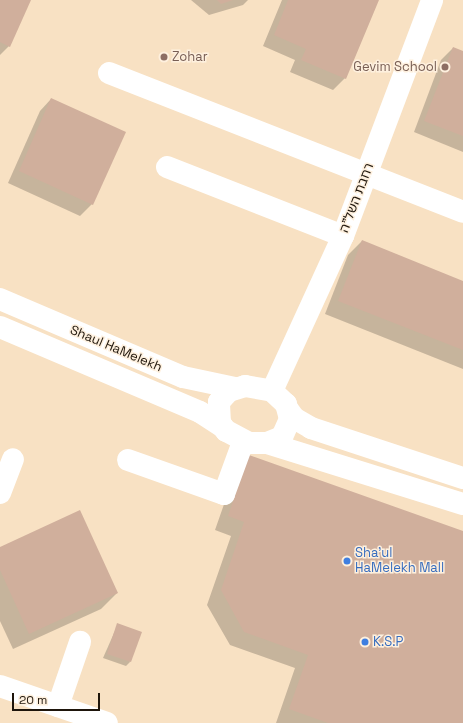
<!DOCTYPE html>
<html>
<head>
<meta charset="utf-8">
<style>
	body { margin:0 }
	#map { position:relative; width:463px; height:723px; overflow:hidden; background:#f8e1c3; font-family:"Space Grotesk","Noto Sans Hebrew",sans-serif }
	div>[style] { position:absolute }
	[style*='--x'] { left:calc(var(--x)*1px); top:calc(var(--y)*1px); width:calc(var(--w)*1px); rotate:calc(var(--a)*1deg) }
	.shadow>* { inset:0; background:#0003 }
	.building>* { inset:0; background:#d0af9c }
	.minor>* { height:22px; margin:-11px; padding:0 11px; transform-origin:11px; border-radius:11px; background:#fff }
	.dots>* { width:11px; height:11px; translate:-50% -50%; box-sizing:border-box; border:2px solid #fef0de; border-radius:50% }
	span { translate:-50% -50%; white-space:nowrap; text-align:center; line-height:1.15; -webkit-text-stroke:3px #fef0de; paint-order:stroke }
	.education-label { font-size:13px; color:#785e54 }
	.left { translate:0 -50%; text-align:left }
	.right { translate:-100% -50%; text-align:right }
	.street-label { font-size:13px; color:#1e150b }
	.shop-label { font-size:13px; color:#366cbe }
	.scale { position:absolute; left:12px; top:693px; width:88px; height:18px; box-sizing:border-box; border:2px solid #1e150b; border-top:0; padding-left:5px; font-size:12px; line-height:14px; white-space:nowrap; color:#1e150b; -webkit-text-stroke:3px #fef0de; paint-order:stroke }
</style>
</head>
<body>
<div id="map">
	<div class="shadow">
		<i style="clip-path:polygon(0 0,30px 0,9px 46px,0 55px)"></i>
		<i style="clip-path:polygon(191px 0,248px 0,243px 5px,209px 15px)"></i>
		<i style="clip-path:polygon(282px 0,378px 0,345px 78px,333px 90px,290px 72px,295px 60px,263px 46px)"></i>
		<i style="clip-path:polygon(453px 48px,463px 52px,463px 152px,414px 132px,441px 60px)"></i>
		<i style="clip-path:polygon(51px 99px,92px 204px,80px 216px,8px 183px,40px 111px)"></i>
		<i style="clip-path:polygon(362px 241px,463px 282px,463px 369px,325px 314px,348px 255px)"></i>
		<i style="clip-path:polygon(236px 470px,463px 532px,463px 723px,276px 723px,295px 668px,230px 645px,207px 605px,231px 536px,215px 530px)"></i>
		<i style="clip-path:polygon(0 548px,117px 593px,101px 609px,13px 649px,0 621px)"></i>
		<i style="clip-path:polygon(118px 624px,130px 662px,126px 666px,103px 658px)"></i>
	</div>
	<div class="building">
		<i style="clip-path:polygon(0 0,31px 0,10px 47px,0 42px)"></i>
		<i style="clip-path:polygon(217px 0,233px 0,221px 4px)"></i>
		<i style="clip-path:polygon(288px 0,379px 0,346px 79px,301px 60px,306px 49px,274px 35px)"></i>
		<i style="clip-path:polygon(453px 47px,463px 51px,463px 136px,424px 121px)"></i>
		<i style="clip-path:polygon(51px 98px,126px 132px,93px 205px,19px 171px)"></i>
		<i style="clip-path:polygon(362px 240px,463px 281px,463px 350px,338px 301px)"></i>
		<i style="clip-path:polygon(249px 455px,463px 531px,463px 723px,328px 723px,289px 709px,308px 655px,244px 632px,221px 590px,244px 522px,228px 516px)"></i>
		<i style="clip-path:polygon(80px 510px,118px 593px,29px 634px,0 570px,0 547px)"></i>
		<i style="clip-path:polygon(117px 623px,142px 632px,131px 662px,107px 654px)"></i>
	</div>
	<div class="minor">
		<i style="--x:109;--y:73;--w:380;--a:21.4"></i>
		<i style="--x:167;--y:167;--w:189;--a:21.4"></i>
		<i style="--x:0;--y:299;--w:199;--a:23.1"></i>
		<i style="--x:183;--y:377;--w:53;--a:11.9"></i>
		<i style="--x:0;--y:327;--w:217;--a:23"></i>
		<i style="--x:200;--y:412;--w:27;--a:33"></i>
		<i style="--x:245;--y:386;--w:27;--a:10"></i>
		<i style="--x:272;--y:391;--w:19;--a:43"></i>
		<i style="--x:286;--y:404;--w:16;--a:75"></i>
		<i style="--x:290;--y:419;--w:20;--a:114"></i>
		<i style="--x:282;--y:437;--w:16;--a:158"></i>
		<i style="--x:267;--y:443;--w:18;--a:180"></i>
		<i style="--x:249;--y:443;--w:26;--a:-152"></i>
		<i style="--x:226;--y:431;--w:10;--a:-127"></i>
		<i style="--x:220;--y:423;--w:21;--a:-93"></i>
		<i style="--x:219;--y:402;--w:15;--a:-48"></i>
		<i style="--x:229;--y:391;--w:17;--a:-17"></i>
		<i style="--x:272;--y:391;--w:170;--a:-65.4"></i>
		<i style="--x:343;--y:236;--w:252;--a:-69.3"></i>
		<i style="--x:289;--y:411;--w:9;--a:54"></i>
		<i style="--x:294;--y:418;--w:20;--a:30"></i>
		<i style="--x:311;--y:428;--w:160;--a:18.2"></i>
		<i style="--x:267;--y:443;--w:205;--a:17.3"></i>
		<i style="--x:128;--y:460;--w:102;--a:19.5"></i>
		<i style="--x:224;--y:494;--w:55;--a:-69.9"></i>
		<i style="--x:0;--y:493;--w:36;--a:-69"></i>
		<i style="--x:0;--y:686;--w:113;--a:19.1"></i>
		<i style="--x:58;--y:706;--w:68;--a:-71"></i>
	</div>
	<div class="dots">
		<i style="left:164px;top:57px;background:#8d6e63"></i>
		<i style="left:445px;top:67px;background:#8d6e63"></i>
		<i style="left:347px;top:561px;background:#3f7fe0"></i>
		<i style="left:365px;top:642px;background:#3f7fe0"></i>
	</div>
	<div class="education-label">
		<span class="left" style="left:172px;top:57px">Zohar</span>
		<span class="right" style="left:437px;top:67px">Gevim School</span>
	</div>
	<div class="street-label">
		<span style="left:357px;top:198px;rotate:-69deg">רחבת השל"ה</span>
		<span style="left:116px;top:349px;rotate:23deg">Shaul HaMelekh</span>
	</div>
	<div class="shop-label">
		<span class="left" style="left:355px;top:561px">Sha'ul<br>HaMelekh Mall</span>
		<span class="left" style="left:373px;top:642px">K.S.P</span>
	</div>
	<div class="scale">20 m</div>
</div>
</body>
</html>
